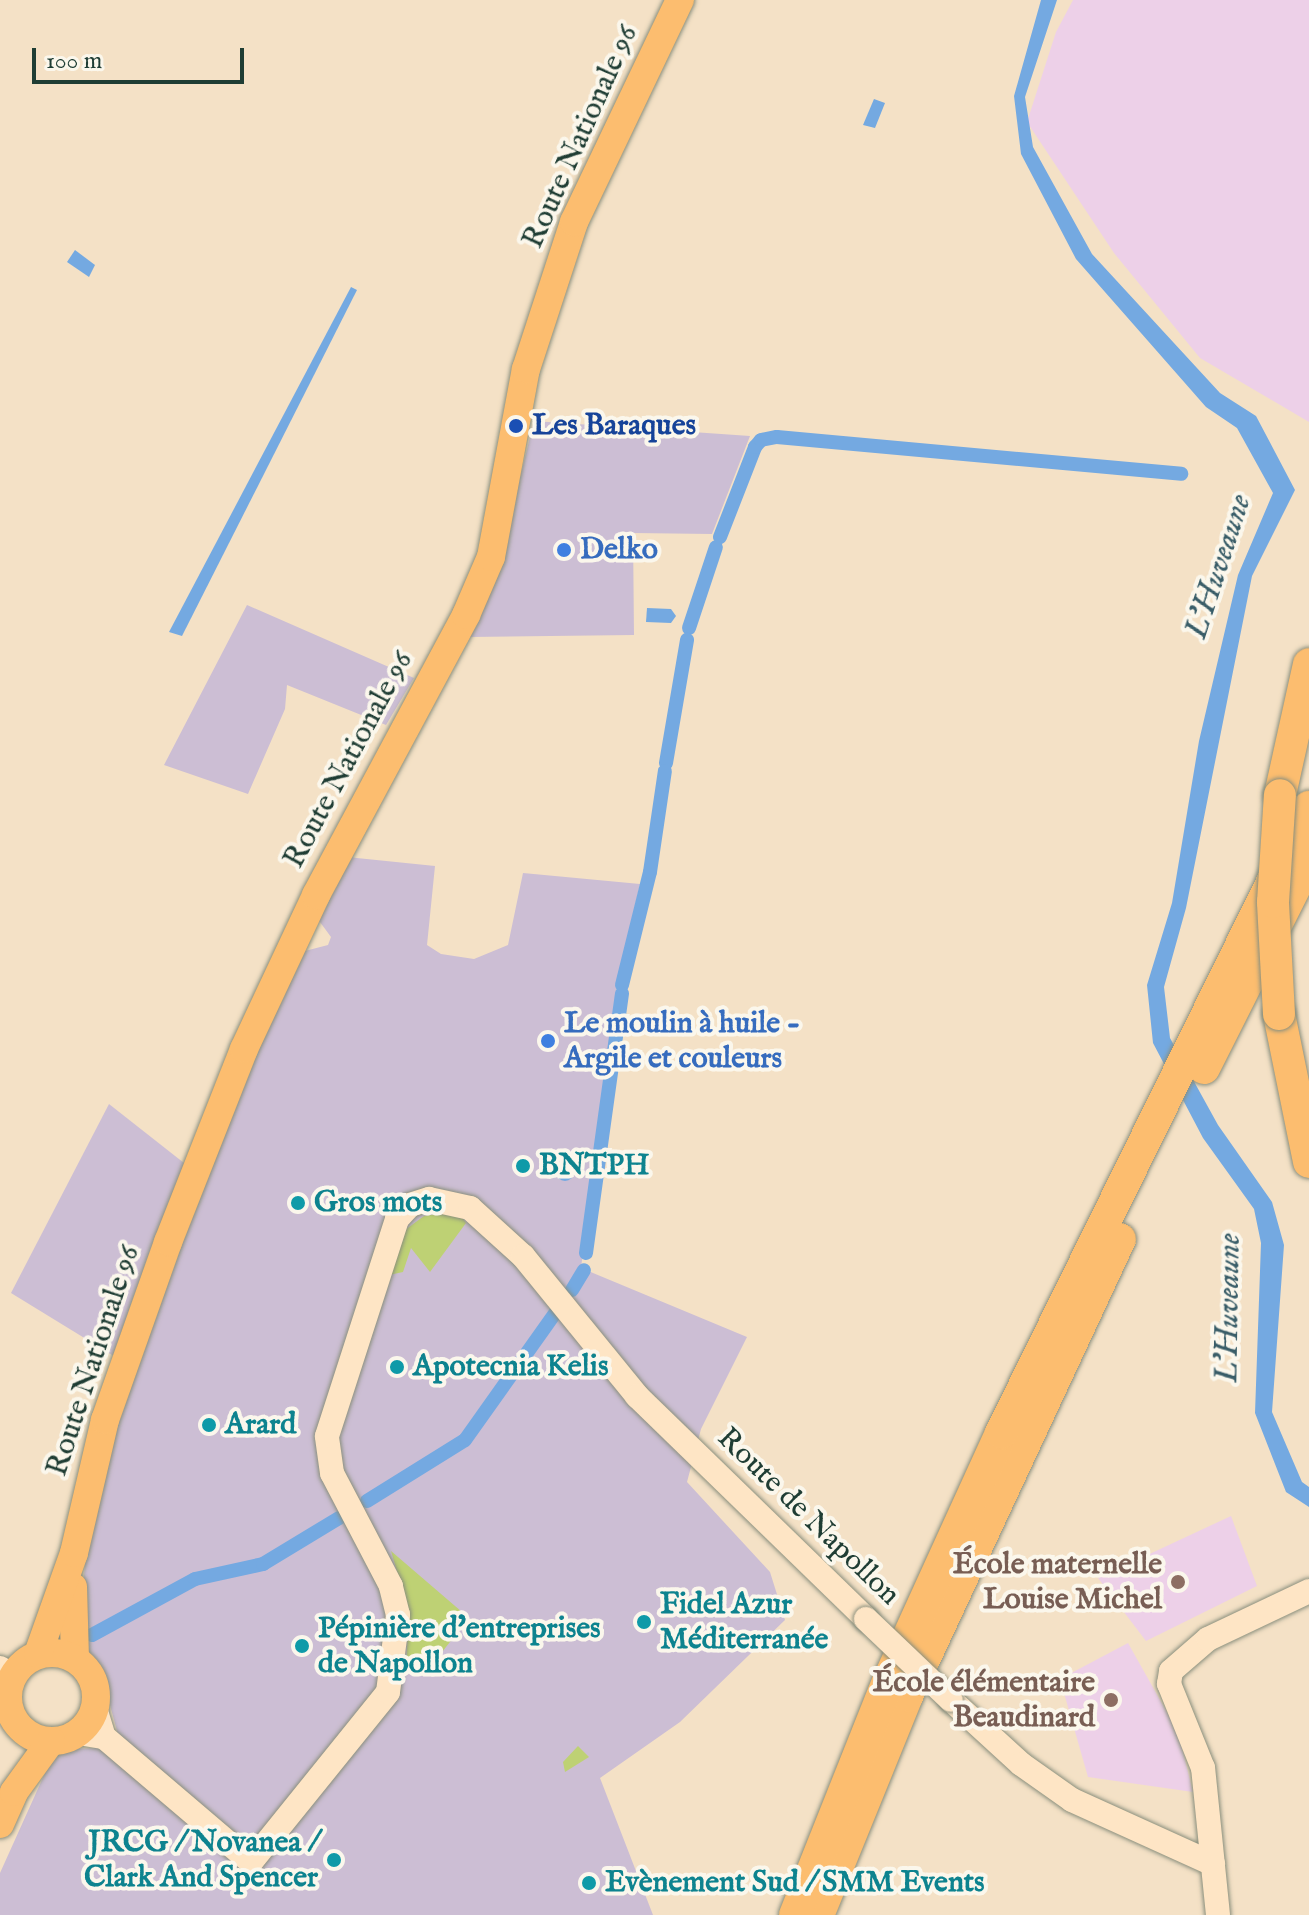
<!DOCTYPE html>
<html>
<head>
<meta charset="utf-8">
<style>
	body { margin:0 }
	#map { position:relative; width:1309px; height:1915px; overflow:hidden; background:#f4e1c6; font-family:"IM FELL English",serif }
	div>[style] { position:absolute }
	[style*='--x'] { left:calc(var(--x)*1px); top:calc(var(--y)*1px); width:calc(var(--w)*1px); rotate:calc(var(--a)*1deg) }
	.built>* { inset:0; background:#edd0e8 }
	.industrial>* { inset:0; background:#ccbed4 }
	.green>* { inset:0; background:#bed174 }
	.water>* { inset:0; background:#74a9e1 }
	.round { border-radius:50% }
	.canal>* { height:14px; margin:-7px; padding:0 7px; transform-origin:7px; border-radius:7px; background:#74a9e1 }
	.roads { filter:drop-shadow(0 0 2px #8a8f7d) drop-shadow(0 0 2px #8a8f7d) }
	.secondary>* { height:24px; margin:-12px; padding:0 12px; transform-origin:12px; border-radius:12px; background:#fee5c5 }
	.primary>* { height:28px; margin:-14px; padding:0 14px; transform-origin:14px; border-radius:14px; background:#fcbd6f }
	.primary>.ring { margin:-14px; padding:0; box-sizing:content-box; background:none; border:28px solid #fcbd6f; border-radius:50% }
	.highway>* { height:32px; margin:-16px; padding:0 16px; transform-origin:16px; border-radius:16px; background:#fcbd6f }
	.bridges { filter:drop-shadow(0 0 2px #8a8f7d) drop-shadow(0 0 2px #8a8f7d) }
	.secondary-bridge>* { height:24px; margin:-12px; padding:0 12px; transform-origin:12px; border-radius:12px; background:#fee5c5 }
	.highway-bridge>* { height:32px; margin:-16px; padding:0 16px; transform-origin:16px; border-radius:16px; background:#fcbd6f }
	.dots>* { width:22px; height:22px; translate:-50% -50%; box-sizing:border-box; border:4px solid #fbf7ec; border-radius:50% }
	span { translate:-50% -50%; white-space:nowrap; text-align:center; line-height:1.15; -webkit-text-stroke:8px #fbf7ec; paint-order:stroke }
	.street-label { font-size:30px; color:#1f3d34 }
	.transit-label { font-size:30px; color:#164399; font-weight:700 }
	.left { translate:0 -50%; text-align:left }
	.shop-label { font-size:30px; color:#366cbe; font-weight:700 }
	.culture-label { font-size:30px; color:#0d838f; font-weight:700 }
	.right { translate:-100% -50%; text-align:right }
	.education-label { font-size:30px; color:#785e54; font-weight:700 }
	.water-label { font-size:32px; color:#395d68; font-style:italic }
	.scale { position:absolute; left:32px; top:48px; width:212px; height:36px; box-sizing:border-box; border:4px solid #1f3d34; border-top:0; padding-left:10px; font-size:24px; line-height:28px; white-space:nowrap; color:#1f3d34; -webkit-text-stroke:6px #fbf7ec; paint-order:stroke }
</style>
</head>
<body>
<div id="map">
	<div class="built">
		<i style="clip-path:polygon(1073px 0,1309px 0,1309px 422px,1200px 358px,1114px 253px,1027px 122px,1056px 32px)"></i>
		<i style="clip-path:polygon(1231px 1516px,1257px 1586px,1146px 1641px,1098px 1578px)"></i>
		<i style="clip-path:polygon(1128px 1643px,1178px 1732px,1193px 1792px,1088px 1777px,1060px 1679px)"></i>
	</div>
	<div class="industrial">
		<i style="clip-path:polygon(534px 421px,750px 436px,712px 534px,633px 533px,634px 635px,468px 637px,498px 567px)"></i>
		<i style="clip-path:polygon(247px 605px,414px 678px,386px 725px,287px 685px,285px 709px,248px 794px,164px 765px)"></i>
		<i style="clip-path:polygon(347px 857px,435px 866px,427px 945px,441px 954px,474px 959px,508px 945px,523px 873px,640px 884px,617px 984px,581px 1268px,747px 1337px,701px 1429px,687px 1482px,770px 1572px,785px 1620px,680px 1722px,600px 1778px,653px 1915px,0 1915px,0 1873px,50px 1762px,65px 1749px,102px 1748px,117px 1731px,102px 1675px,80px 1637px,87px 1532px,128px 1377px,204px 1178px,301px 952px,328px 945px,331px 937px,317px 918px)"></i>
		<i style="clip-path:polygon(109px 1104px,184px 1163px,117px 1358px,11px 1293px)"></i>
	</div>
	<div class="green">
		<i style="clip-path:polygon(437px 1214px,460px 1215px,466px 1223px,430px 1272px,411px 1248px,403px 1272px,389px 1275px,405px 1230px,424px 1216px)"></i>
		<i style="clip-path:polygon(391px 1551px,469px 1618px,423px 1676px,406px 1668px,409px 1612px)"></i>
		<i style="clip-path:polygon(578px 1746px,589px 1757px,565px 1772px,563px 1762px)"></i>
	</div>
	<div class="water">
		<i style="clip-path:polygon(1041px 0,1057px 0,1025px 97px,1033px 147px,1092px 254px,1220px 393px,1256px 416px,1295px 490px,1252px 576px,1186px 908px,1164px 987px,1170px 1038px,1218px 1125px,1272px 1202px,1284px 1245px,1272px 1412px,1302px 1482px,1309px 1487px,1309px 1507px,1286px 1492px,1255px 1413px,1261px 1243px,1254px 1209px,1203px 1138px,1153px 1043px,1147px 985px,1172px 903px,1199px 741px,1238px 575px,1273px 493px,1237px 428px,1206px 407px,1076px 259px,1021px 154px,1014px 96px)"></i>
		<i style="clip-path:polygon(874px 99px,885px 103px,875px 128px,863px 125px)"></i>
		<i style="clip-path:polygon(75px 250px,95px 265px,89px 277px,67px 262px)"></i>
		<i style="clip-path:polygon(351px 287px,357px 290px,182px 636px,169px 632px)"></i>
		<i style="clip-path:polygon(647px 608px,671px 609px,676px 616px,671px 623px,646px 622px)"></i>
		<i class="round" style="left:556px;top:1163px;width:18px;height:18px"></i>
	</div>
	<div class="canal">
		<i style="--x:720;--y:537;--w:97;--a:-68.7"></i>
		<i style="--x:755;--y:447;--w:9;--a:-49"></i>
		<i style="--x:761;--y:440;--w:16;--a:-11"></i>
		<i style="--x:777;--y:437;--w:406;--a:5.2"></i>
		<i style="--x:689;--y:628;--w:85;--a:-71.6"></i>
		<i style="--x:666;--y:763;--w:125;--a:-80.3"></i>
		<i style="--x:622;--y:985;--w:116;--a:-76.1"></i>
		<i style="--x:650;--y:872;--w:102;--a:-81.6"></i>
		<i style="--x:586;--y:1253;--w:262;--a:-82.1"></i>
		<i style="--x:572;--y:1290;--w:23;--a:-59"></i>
		<i style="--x:367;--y:1501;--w:115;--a:-31.9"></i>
		<i style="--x:465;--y:1440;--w:157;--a:-54.6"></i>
		<i style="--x:92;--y:1635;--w:117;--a:-28.5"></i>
		<i style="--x:195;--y:1579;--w:70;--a:-12.4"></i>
		<i style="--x:263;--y:1564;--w:89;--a:-31.2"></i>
	</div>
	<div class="roads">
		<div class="secondary">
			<i style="--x:0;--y:1668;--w:14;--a:34"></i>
			<i style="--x:951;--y:1700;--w:95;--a:42.4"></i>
			<i style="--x:1021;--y:1764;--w:62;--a:35.2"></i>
			<i style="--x:1072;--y:1800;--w:155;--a:24.4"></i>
			<i style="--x:95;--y:1708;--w:30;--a:73"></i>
			<i style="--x:78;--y:1733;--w:26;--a:9"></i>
			<i style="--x:104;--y:1737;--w:193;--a:40.4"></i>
			<i style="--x:251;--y:1862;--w:218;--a:-51.1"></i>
			<i style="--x:388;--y:1692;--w:78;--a:-82.6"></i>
			<i style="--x:398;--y:1615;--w:30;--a:-104"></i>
			<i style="--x:391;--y:1586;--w:127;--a:-117.6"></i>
			<i style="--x:332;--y:1473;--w:37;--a:-98"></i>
			<i style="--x:327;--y:1436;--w:228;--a:-72.1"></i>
			<i style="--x:397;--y:1219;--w:19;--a:-47"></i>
			<i style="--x:410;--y:1205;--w:20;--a:-18"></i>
			<i style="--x:429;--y:1199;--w:42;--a:12.4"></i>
			<i style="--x:470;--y:1208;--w:72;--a:42.2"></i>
			<i style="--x:523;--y:1256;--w:181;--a:50.8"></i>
			<i style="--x:637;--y:1396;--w:320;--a:44.2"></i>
			<i style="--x:1218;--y:1915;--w:148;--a:-95.8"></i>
			<i style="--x:1203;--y:1768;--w:91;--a:-112"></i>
			<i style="--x:1169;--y:1684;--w:13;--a:-81"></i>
			<i style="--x:1171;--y:1671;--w:49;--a:-40.9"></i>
			<i style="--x:1208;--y:1639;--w:112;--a:-25.4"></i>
		</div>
		<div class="primary">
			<i style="--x:73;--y:1587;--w:71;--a:88.4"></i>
			<i class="ring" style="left:8px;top:1653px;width:60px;height:60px"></i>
			<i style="--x:38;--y:1654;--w:107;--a:-70.4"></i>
			<i style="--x:74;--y:1553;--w:137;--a:-76.9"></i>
			<i style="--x:105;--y:1420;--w:189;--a:-70.5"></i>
			<i style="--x:168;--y:1242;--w:207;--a:-68.5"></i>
			<i style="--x:244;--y:1049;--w:170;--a:-64.9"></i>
			<i style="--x:316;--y:895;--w:318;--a:-61.8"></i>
			<i style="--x:466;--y:615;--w:63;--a:-66.7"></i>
			<i style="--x:491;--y:557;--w:191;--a:-79.5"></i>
			<i style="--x:526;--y:369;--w:155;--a:-71.9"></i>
			<i style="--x:574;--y:222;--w:246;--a:-64.5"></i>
			<i style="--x:0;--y:1824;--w:35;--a:-66"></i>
			<i style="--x:14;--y:1792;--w:63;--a:-54"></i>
		</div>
		<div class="highway">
			<i style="--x:1280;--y:795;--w:134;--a:-77.5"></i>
			<i style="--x:1279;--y:1014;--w:151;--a:78.5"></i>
			<i style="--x:1204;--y:1068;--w:234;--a:-63.3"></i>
			<i style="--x:821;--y:1908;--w:229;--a:-67.9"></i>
			<i style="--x:907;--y:1696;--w:504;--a:-65.01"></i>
			<i style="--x:795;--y:1915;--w:254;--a:-68.3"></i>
			<i style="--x:889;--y:1679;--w:270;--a:-65.5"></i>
			<i style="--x:1001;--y:1433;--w:698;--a:-63.8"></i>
		</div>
	</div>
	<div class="bridges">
		<div class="secondary-bridge">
			<i style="--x:866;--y:1619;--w:117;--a:43.6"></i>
		</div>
		<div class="highway-bridge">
			<i style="--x:1279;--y:1014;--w:112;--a:-93.1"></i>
			<i style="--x:1273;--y:902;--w:107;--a:-86.3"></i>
		</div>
	</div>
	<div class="dots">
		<i style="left:516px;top:426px;background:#1a4fb4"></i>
		<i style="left:564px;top:550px;background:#3f7fe0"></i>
		<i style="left:548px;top:1041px;background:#3f7fe0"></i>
		<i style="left:523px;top:1166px;background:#0f9aa8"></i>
		<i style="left:298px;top:1203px;background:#0f9aa8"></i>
		<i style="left:397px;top:1367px;background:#0f9aa8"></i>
		<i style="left:209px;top:1425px;background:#0f9aa8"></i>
		<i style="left:1178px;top:1582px;background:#8d6e63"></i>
		<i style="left:644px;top:1622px;background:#0f9aa8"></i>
		<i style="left:302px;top:1646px;background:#0f9aa8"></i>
		<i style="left:1111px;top:1700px;background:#8d6e63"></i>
		<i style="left:334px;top:1860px;background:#0f9aa8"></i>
		<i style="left:589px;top:1883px;background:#0f9aa8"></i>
	</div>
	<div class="street-label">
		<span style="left:581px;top:137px;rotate:-66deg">Route Nationale 96</span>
		<span style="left:349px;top:760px;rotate:-62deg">Route Nationale 96</span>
		<span style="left:94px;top:1361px;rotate:-72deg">Route Nationale 96</span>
		<span style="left:808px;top:1517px;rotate:44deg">Route de Napollon</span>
	</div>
	<div class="transit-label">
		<span class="left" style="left:532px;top:426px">Les Baraques</span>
	</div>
	<div class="shop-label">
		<span class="left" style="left:580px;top:550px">Delko</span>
		<span class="left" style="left:564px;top:1041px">Le moulin à huile -<br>Argile et couleurs</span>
	</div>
	<div class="culture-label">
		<span class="left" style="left:539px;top:1166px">BNTPH</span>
		<span class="left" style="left:314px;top:1203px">Gros mots</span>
		<span class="left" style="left:413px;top:1367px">Apotecnia Kelis</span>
		<span class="left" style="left:225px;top:1425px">Arard</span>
		<span class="left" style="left:660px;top:1622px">Fidel Azur<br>Méditerranée</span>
		<span class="left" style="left:318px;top:1646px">Pépinière d'entreprises<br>de Napollon</span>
		<span class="right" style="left:318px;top:1860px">JRCG / Novanea /<br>Clark And Spencer</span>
		<span class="left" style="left:605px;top:1883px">Evènement Sud / SMM Events</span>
	</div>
	<div class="education-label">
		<span class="right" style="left:1162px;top:1582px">École maternelle<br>Louise Michel</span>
		<span class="right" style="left:1095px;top:1700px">École élémentaire<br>Beaudinard</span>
	</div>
	<div class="water-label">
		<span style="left:1220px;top:567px;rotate:-72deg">L'Huveaune</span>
		<span style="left:1230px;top:1308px;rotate:-89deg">L'Huveaune</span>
	</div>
	<div class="scale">100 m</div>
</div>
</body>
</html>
